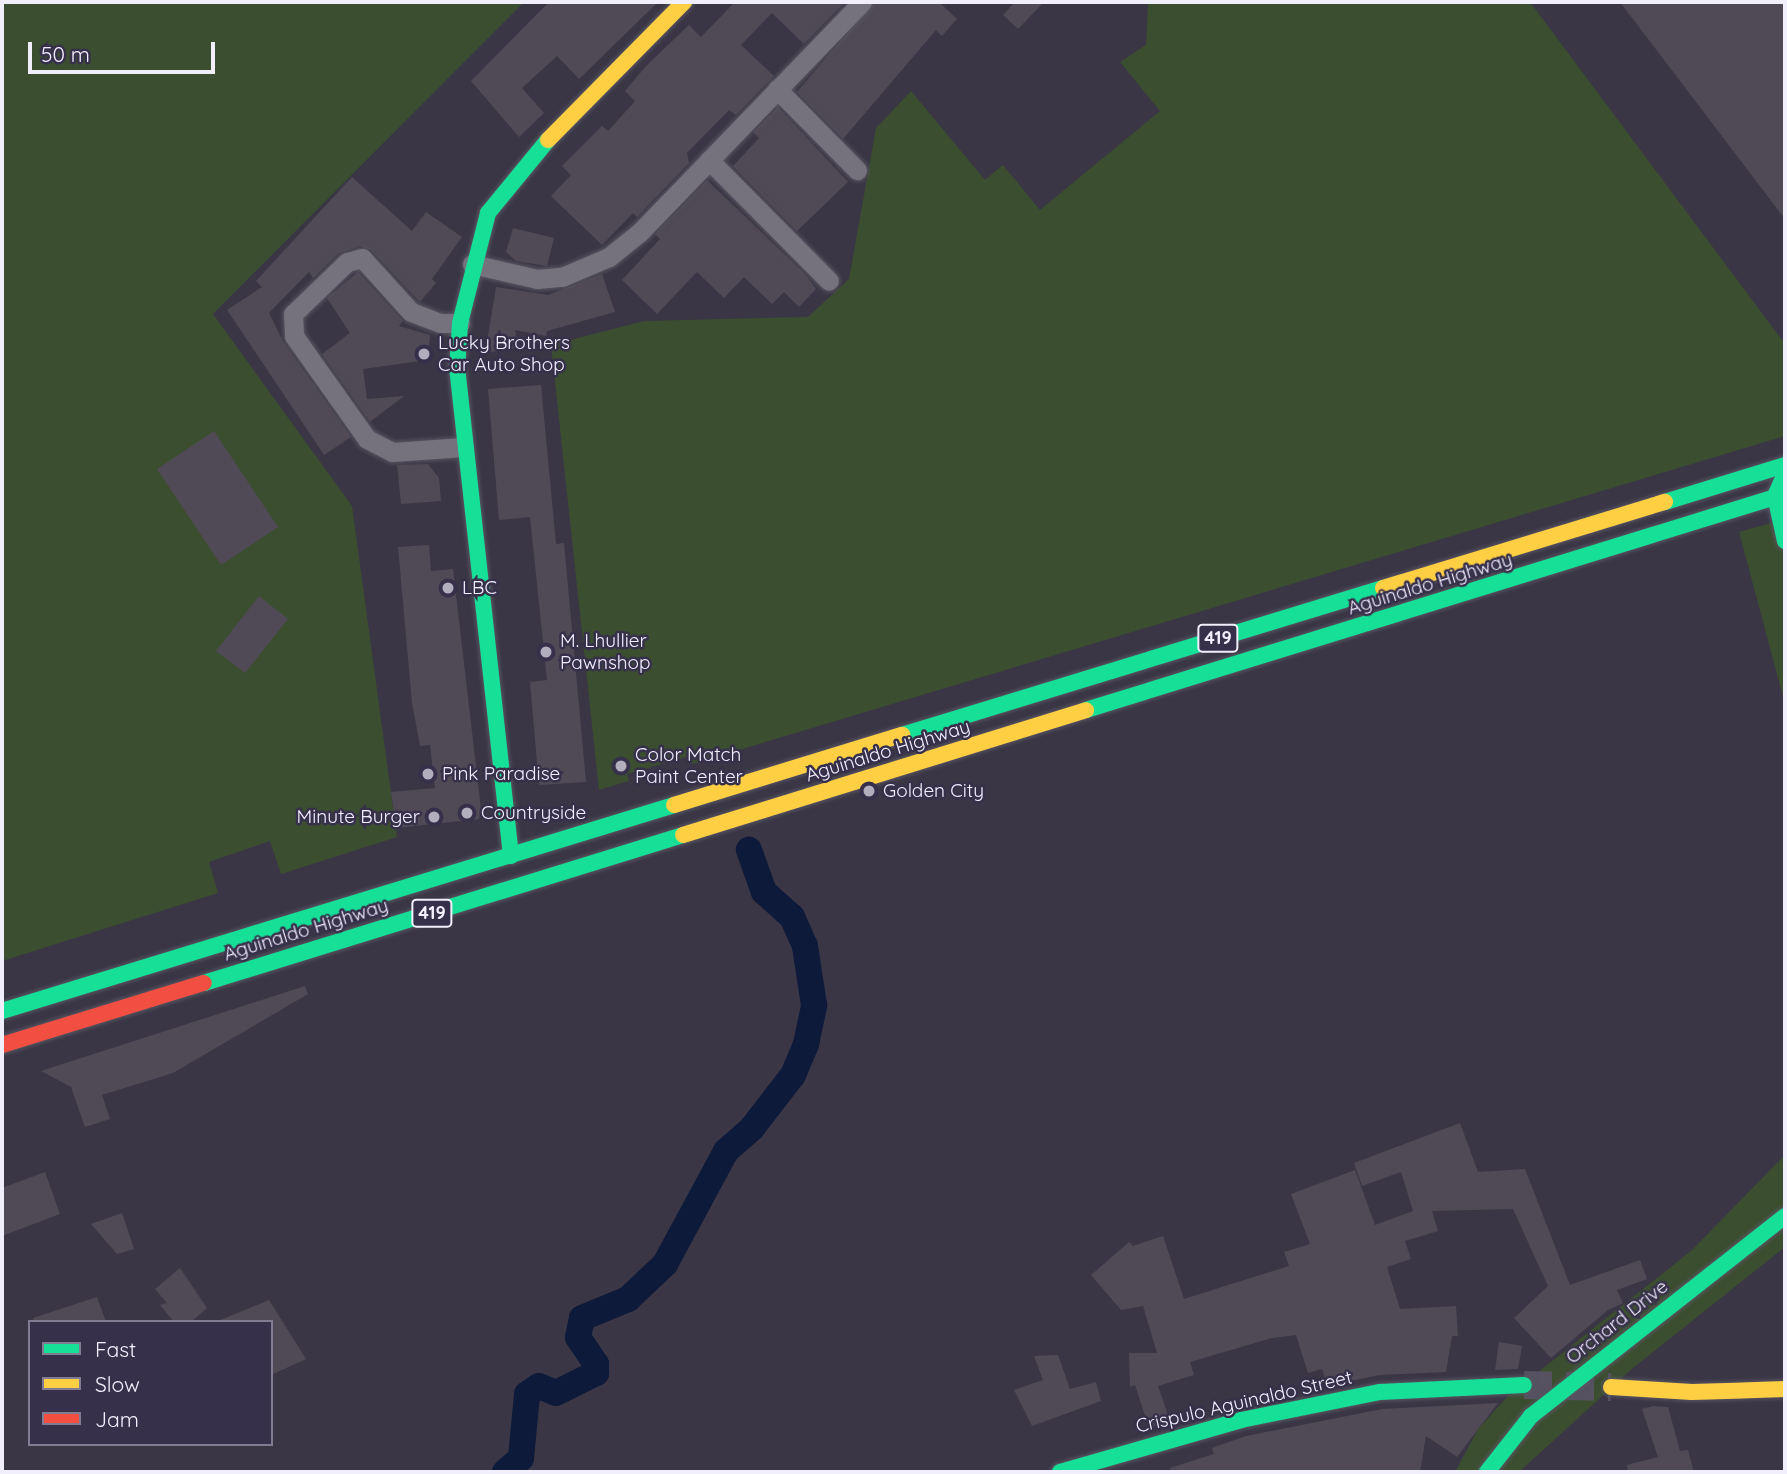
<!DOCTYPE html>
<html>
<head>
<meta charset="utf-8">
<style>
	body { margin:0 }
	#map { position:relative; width:1787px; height:1474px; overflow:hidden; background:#3a3645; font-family:Quicksand,sans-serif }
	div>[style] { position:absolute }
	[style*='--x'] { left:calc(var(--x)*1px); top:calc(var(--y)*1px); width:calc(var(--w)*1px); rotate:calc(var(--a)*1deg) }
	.green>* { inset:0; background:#3b4e2f }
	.canal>* { height:26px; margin:-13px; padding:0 13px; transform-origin:13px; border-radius:13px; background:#0d1a3a }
	.building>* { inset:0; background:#504a56 }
	.secondary-tunnel>* { height:28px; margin-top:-14px; transform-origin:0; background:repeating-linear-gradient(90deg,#565261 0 28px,transparent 0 42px) }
	.roads { filter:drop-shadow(0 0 2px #585562) drop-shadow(0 0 2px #585562) }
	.street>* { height:19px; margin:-9.5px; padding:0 9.5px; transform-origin:9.5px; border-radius:9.5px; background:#75727e }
	.fast>* { height:16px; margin:-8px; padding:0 8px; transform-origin:8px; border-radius:8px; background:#16e098 }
	.slow>* { height:16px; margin:-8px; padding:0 8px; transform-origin:8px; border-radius:8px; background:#ffcf43 }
	.jam>* { height:16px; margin:-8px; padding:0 8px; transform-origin:8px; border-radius:8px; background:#f24e42 }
	.bridges { filter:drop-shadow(0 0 2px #585562) drop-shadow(0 0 2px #585562) }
	.fast-bridge>* { height:16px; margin:-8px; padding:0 8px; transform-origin:8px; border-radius:8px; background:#16e098 }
	.dots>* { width:19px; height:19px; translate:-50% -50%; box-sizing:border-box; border:4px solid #37304b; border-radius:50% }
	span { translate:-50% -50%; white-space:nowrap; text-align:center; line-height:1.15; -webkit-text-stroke:5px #37304b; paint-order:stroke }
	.shield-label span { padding:2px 5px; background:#37304b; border:2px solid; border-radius:5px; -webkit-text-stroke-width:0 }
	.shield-label { font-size:18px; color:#f2effd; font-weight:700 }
	.poi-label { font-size:19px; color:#f2effd }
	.left { translate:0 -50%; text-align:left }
	.right { translate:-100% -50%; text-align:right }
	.street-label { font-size:19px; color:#f2effd }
	.frame { position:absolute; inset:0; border:4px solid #f2effd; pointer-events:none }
	.legend { position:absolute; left:28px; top:1320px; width:245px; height:126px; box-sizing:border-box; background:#37304b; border:2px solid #827c92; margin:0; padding:9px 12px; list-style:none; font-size:21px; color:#f2effd }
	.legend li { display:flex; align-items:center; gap:14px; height:35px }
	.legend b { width:35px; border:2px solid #827c92 }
	.scale { position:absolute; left:28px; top:42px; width:187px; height:32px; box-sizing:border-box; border:4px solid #f2effd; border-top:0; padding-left:9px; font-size:21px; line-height:24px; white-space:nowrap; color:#f2effd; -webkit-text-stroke:5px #37304b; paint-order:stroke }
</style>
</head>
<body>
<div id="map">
	<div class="green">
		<i style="clip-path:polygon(2px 2px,524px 2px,213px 314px,352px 506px,397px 837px,281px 874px,270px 841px,209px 862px,218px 893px,2px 961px)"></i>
		<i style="clip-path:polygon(1148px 2px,1530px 2px,1785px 344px,1785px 436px,692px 764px,689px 756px,627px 774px,629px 781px,599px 790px,551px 345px,644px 321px,808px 317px,849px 279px,876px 128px,911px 91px,985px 180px,1003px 165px,1040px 210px,1160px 111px,1120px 62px,1146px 45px)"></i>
		<i style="clip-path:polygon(1785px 519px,1785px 704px,1739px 532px)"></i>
		<i style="clip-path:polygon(1785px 1155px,1785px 1247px,1633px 1368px,1519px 1472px,1455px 1472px,1478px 1429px,1508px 1396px,1691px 1251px)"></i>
	</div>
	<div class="canal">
		<i style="--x:505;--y:1472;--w:21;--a:-41"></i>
		<i style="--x:521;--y:1458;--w:64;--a:-84.6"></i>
		<i style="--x:527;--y:1394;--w:14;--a:-34"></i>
		<i style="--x:539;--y:1386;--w:18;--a:22"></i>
		<i style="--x:556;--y:1393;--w:45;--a:-26.6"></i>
		<i style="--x:596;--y:1373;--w:9;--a:-90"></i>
		<i style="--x:596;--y:1364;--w:32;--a:-124"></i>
		<i style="--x:578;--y:1337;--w:19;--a:-78"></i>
		<i style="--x:582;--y:1318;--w:50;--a:-22.4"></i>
		<i style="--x:628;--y:1299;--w:51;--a:-43.4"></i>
		<i style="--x:665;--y:1264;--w:128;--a:-61.6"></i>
		<i style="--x:726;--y:1151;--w:35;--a:-41"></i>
		<i style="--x:752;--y:1128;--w:67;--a:-52.3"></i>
		<i style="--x:793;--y:1075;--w:34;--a:-67"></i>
		<i style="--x:806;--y:1044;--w:40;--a:-78"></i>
		<i style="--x:814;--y:1005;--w:60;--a:-98.7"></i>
		<i style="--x:805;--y:946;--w:32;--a:-114"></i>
		<i style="--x:792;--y:917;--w:38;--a:-138"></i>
		<i style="--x:764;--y:892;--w:45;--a:-109.7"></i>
	</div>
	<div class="building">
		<i style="clip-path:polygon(549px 2px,658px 2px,579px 79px,557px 56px,522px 88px,544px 113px,519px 137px,471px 81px)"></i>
		<i style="clip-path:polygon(735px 2px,845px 2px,804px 44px,772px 13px,741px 45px,774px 76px,736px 115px,729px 110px,687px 153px,689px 163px,637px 217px,633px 213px,602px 245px,551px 196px,571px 175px,562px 166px,602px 126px,608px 131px,635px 101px,625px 91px,647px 65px,689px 25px,701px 37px)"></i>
		<i style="clip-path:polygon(874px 2px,939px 2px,957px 19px,942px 36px,936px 30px,843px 139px,797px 92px)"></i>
		<i style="clip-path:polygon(1015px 2px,1044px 2px,1018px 29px,1003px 15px)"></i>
		<i style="clip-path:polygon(1620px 2px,1785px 2px,1785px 219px)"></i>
		<i style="clip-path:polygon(778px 107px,848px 182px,797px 231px,733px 166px,759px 138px,753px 132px)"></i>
		<i style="clip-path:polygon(352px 177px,412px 231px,426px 212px,462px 237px,432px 279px,436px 283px,420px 302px,371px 250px,360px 246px,339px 253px,313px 278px,309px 272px,269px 313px,284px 343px,351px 437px,324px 455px,227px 310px,262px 287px,256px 281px)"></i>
		<i style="clip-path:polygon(707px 180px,806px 275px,816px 289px,799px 307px,784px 292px,772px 304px,744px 277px,724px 298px,697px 272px,657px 314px,622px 280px,660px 239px,655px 234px)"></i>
		<i style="clip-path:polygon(513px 228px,554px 238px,547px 266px,516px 261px,506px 252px)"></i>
		<i style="clip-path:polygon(358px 272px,403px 321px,399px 326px,430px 335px,428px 360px,363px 369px,367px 399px,404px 396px,370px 422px,322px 354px,350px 333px,327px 298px)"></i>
		<i style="clip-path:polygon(602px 274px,615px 312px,547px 331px,546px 336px,515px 330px,518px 348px,491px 352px,488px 336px,496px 287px,548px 295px)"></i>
		<i style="clip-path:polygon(541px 385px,556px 544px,564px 543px,586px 782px,539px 785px,530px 682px,547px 680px,530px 517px,499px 520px,488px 389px)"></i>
		<i style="clip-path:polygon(214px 431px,278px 527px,221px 565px,157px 469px)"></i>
		<i style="clip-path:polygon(428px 464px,439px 478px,441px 501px,401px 504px,397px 465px)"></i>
		<i style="clip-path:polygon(429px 545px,431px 571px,453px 569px,481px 809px,479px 819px,396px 828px,391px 792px,435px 788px,430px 745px,420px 746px,412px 703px,398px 547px)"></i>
		<i style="clip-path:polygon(259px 596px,288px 619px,245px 673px,216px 651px)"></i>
		<i style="clip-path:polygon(305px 986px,308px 994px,173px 1073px,102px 1095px,110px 1119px,85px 1127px,71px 1087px,41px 1071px)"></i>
		<i style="clip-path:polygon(1460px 1123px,1478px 1172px,1525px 1169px,1570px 1285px,1640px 1260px,1647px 1279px,1617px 1290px,1623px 1303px,1608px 1310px,1551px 1358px,1514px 1318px,1548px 1286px,1513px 1209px,1432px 1211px,1438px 1231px,1405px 1241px,1411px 1259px,1387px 1267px,1400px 1309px,1456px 1306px,1458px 1336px,1452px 1336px,1446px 1372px,1379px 1375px,1328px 1386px,1322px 1369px,1308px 1373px,1296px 1335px,1272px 1338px,1190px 1362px,1194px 1375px,1158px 1386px,1170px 1421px,1149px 1428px,1135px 1385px,1130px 1387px,1129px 1353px,1157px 1353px,1143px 1306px,1121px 1310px,1091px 1275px,1129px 1242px,1133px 1246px,1163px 1236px,1184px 1299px,1289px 1266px,1284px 1252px,1310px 1244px,1291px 1194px,1355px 1170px,1375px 1225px,1413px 1211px,1401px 1172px,1362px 1186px,1354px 1163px)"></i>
		<i style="clip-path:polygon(45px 1172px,60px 1214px,2px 1236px,2px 1188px)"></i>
		<i style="clip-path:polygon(122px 1213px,134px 1249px,117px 1254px,91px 1224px)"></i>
		<i style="clip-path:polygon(180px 1268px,207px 1308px,191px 1322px,174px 1322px,160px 1305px,167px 1303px,155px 1289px)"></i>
		<i style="clip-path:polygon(97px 1297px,106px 1322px,34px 1322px,33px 1318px)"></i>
		<i style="clip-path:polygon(269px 1300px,306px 1359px,271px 1375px,271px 1322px,218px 1321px)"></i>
		<i style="clip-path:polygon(1499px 1342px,1522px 1346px,1518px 1369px,1495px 1370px)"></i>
		<i style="clip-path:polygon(1058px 1355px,1070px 1389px,1096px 1382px,1101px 1401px,1032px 1426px,1014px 1390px,1043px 1380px,1034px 1356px)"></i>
		<i style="clip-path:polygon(1498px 1403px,1457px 1457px,1426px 1436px,1420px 1472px,1171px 1472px,1170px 1468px,1214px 1454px,1212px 1448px,1246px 1436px,1382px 1409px)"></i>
		<i style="clip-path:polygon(1653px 1406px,1668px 1407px,1680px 1451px,1688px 1450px,1694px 1472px,1628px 1472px,1627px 1465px,1658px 1457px,1642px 1409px)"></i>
	</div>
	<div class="secondary-tunnel">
		<i style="--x:1524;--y:1385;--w:87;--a:1.3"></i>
	</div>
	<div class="roads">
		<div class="street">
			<i style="--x:777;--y:89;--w:114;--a:45.4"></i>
			<i style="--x:709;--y:160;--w:170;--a:45.2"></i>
			<i style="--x:472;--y:264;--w:67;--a:13"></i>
			<i style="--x:537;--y:279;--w:25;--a:-5"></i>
			<i style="--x:562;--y:277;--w:51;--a:-23.1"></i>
			<i style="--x:609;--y:257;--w:38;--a:-39"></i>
			<i style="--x:639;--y:233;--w:321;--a:-46"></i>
			<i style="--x:460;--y:323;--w:20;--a:180"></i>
			<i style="--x:440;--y:323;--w:31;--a:-159"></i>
			<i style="--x:411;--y:312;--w:73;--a:-132.2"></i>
			<i style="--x:362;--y:258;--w:16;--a:165"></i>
			<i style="--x:347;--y:262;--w:75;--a:136.1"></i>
			<i style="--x:293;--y:314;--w:22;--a:87"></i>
			<i style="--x:294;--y:336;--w:126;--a:54.7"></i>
			<i style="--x:367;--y:439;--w:28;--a:27"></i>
			<i style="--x:392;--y:452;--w:72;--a:-4"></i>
		</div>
		<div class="fast">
			<i style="--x:1783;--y:478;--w:20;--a:114"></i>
			<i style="--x:1775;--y:496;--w:46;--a:77.5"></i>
			<i style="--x:1665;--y:502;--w:126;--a:-17.1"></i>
			<i style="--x:1086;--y:710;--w:732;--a:-17.17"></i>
			<i style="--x:902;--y:735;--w:503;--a:-16.99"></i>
			<i style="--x:511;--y:856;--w:489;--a:-96.3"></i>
			<i style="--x:457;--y:370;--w:47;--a:-86.3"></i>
			<i style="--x:460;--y:323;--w:114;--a:-75.7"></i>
			<i style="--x:488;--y:213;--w:94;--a:-50.6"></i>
			<i style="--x:204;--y:983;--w:501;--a:-17.17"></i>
			<i style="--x:2;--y:1011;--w:703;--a:-17.04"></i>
			<i style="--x:1060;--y:1472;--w:188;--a:-16"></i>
			<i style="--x:1241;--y:1420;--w:142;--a:-11.4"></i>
			<i style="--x:1380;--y:1392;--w:144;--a:-2.8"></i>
		</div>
		<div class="slow">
			<i style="--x:548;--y:140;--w:194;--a:-45.4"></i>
			<i style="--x:1383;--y:588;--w:295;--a:-17"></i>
			<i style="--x:674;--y:805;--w:239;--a:-17.1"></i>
			<i style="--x:683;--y:835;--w:422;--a:-17.2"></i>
			<i style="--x:1611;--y:1387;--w:81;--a:3.5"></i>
			<i style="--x:1692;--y:1392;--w:93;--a:-1.8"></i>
		</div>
		<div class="jam">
			<i style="--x:2;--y:1045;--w:211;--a:-17.1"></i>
		</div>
	</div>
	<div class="bridges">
		<div class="fast-bridge">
			<i style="--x:1487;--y:1472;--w:71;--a:-51.8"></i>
			<i style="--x:1531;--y:1416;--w:323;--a:-38.2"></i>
		</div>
	</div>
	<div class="dots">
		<i style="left:424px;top:354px;background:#b2aebd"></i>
		<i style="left:448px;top:588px;background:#b2aebd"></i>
		<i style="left:546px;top:652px;background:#b2aebd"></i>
		<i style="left:621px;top:766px;background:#b2aebd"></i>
		<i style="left:428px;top:774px;background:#b2aebd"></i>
		<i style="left:869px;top:791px;background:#b2aebd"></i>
		<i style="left:467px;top:813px;background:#b2aebd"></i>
		<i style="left:434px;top:817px;background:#b2aebd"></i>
	</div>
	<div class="shield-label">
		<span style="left:1218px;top:638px">419</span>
		<span style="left:432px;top:913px">419</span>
	</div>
	<div class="poi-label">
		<span class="left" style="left:438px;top:354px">Lucky Brothers<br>Car Auto Shop</span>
		<span class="left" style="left:462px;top:588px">LBC</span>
		<span class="left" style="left:560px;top:652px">M. Lhullier<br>Pawnshop</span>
		<span class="left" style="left:635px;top:766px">Color Match<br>Paint Center</span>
		<span class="left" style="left:442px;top:774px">Pink Paradise</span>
		<span class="left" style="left:883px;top:791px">Golden City</span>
		<span class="left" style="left:481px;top:813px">Countryside</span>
		<span class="right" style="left:420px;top:817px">Minute Burger</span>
	</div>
	<div class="street-label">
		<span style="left:1430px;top:584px;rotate:-17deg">Aguinaldo Highway</span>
		<span style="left:888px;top:751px;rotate:-17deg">Aguinaldo Highway</span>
		<span style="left:306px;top:930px;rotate:-17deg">Aguinaldo Highway</span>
		<span style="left:1617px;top:1322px;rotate:-38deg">Orchard Drive</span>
		<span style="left:1244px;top:1402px;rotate:-13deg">Crispulo Aguinaldo Street</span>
	</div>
	<div class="frame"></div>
	<ul class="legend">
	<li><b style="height:9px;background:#16e098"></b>Fast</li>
	<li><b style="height:9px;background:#ffcf43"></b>Slow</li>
	<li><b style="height:9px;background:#f24e42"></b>Jam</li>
	</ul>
	<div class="scale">50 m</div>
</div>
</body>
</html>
